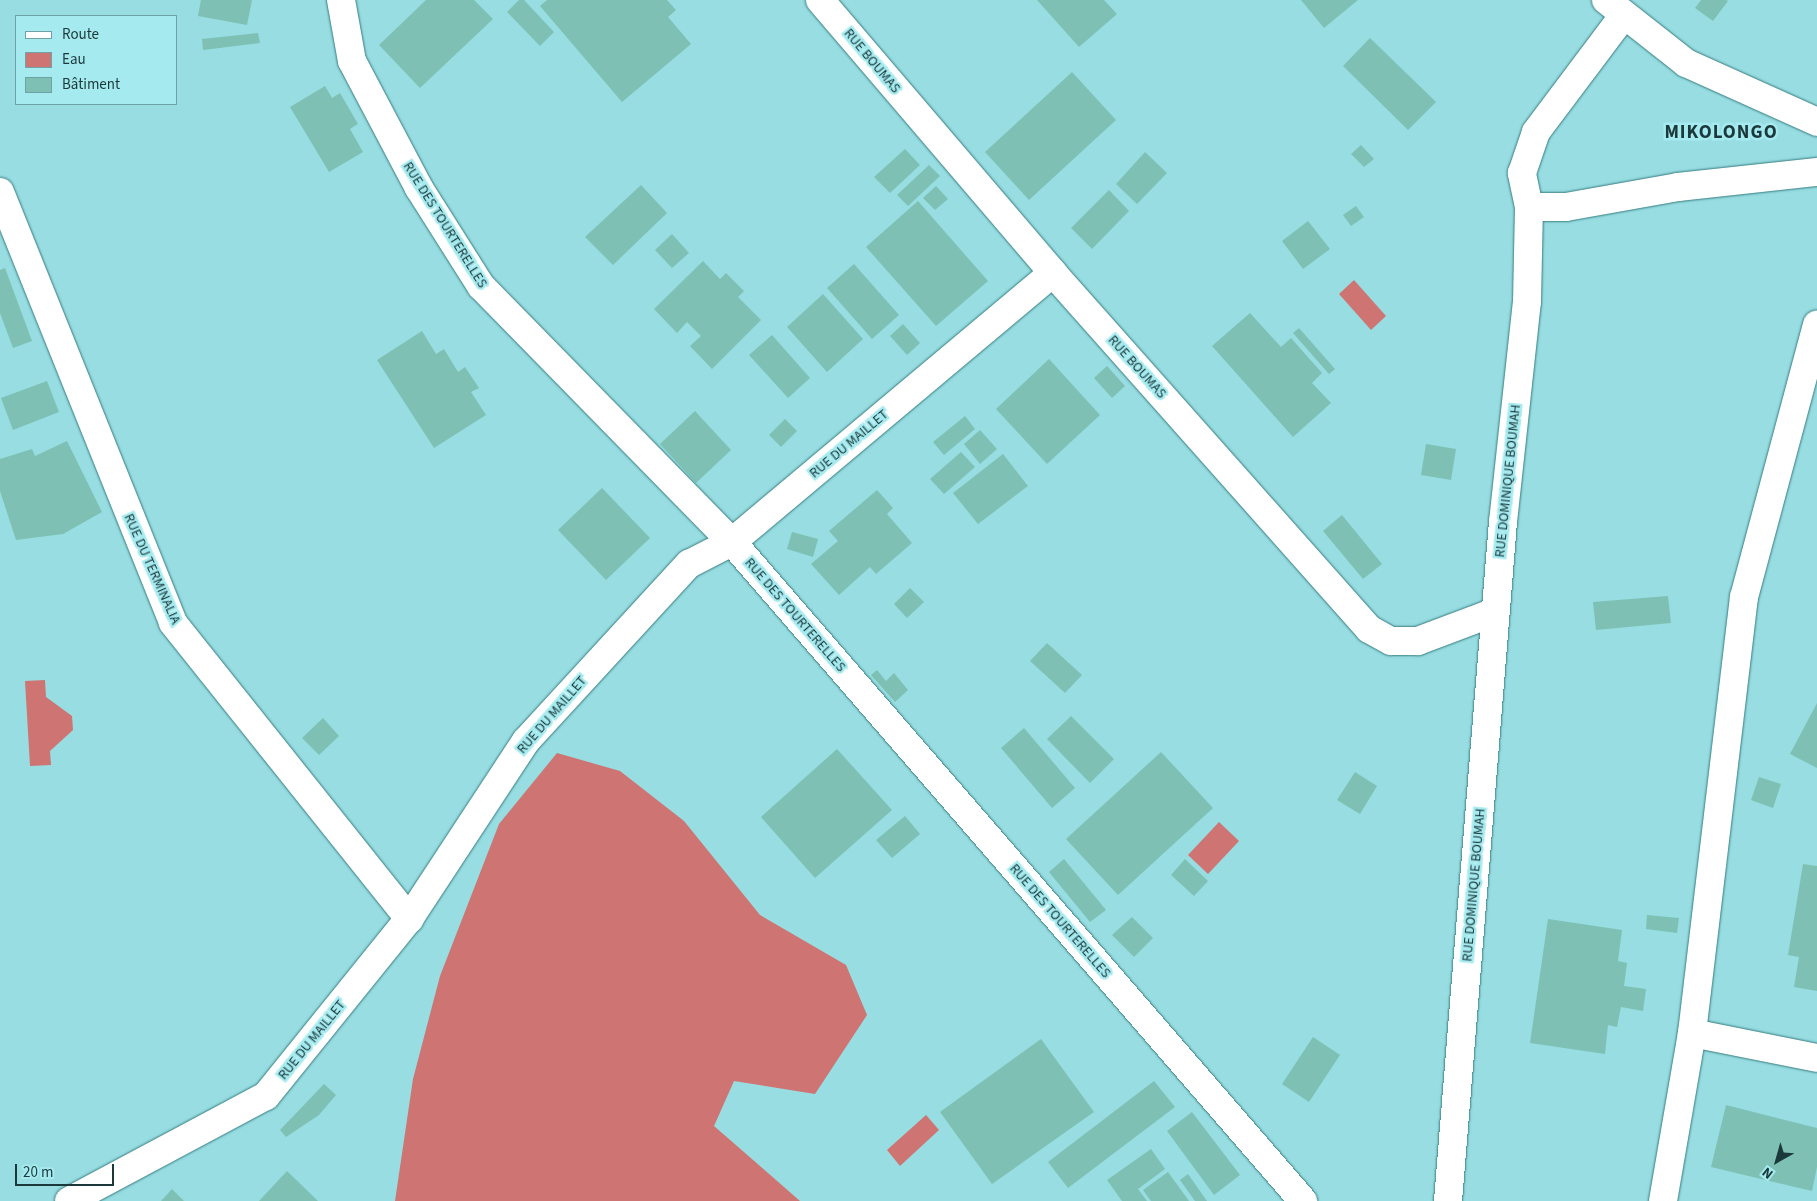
<!DOCTYPE html>
<html>
<head>
<meta charset="utf-8">
<style>
	body { margin:0 }
	#map { position:relative; width:1817px; height:1201px; overflow:hidden; background:#97dde1; font-family:"Source Sans 3",sans-serif }
	div>[style] { position:absolute }
	[style*='--x'] { left:calc(var(--x)*1px); top:calc(var(--y)*1px); width:calc(var(--w)*1px); rotate:calc(var(--a)*1deg) }
	.water>* { inset:0; background:#ce7473 }
	.building>* { inset:0; background:#7ec1b4 }
	.roads { filter:drop-shadow(0 0 1px #367c80) drop-shadow(0 0 1px #367c80) }
	.minor>* { height:28px; margin:-14px; padding:0 14px; transform-origin:14px; border-radius:14px; background:#fff }
	span { translate:-50% -50%; white-space:nowrap; text-align:center; line-height:1.15; -webkit-text-stroke:5px #a4eaef; paint-order:stroke }
	.street-label { font-size:14px; color:#1b383a }
	.district-label { font-size:19px; color:#1b383a; font-weight:700; letter-spacing:1px }
	.legend { position:absolute; left:15px; top:15px; width:162px; height:90px; box-sizing:border-box; background:#a4eaef; border:1px solid #6da3a7; margin:0; padding:6px 9px; list-style:none; font-size:15px; color:#1b383a }
	.legend li { display:flex; align-items:center; gap:10px; height:25px }
	.legend b { width:25px; border:1px solid #6da3a7 }
	.north { position:absolute; left:1752px; top:1136px; width:50px; height:50px; -webkit-text-stroke:4px #a4eaef; paint-order:stroke; rotate:218deg; font-size:14px; font-weight:700; line-height:20px; text-align:center; color:#1b383a }
	.north::after { content:''; display:block; margin:auto; width:18px; height:22px; background:#1b383a; clip-path:polygon(50% 0,100% 100%,50% 72%,0 100%) }
	.scale { position:absolute; left:15px; top:1164px; width:99px; height:22px; box-sizing:border-box; border:2px solid #1b383a; border-top:0; padding-left:6px; font-size:15px; line-height:18px; white-space:nowrap; color:#1b383a; -webkit-text-stroke:4px #a4eaef; paint-order:stroke }
</style>
</head>
<body>
<div id="map">
	<div class="water">
		<i style="clip-path:polygon(1354px 280px,1386px 316px,1371px 330px,1339px 294px)"></i>
		<i style="clip-path:polygon(45px 680px,46px 697px,72px 716px,73px 730px,50px 751px,51px 765px,30px 766px,25px 681px)"></i>
		<i style="clip-path:polygon(557px 753px,620px 771px,684px 821px,760px 915px,846px 965px,867px 1015px,815px 1094px,734px 1081px,714px 1126px,800px 1201px,395px 1201px,413px 1079px,440px 976px,499px 824px)"></i>
		<i style="clip-path:polygon(1219px 822px,1239px 841px,1208px 874px,1188px 855px)"></i>
		<i style="clip-path:polygon(926px 1115px,939px 1130px,900px 1166px,887px 1150px)"></i>
	</div>
	<div class="building">
		<i style="clip-path:polygon(201px 0,252px 0,247px 25px,198px 16px)"></i>
		<i style="clip-path:polygon(426px 0,474px 0,493px 19px,420px 88px,379px 45px)"></i>
		<i style="clip-path:polygon(519px 0,524px 0,554px 32px,540px 46px,507px 12px)"></i>
		<i style="clip-path:polygon(547px 0,667px 0,676px 10px,668px 17px,691px 44px,622px 102px,540px 6px)"></i>
		<i style="clip-path:polygon(1037px 0,1104px 0,1117px 14px,1079px 47px)"></i>
		<i style="clip-path:polygon(1301px 0,1358px 0,1324px 28px)"></i>
		<i style="clip-path:polygon(1701px 0,1726px 0,1728px 1px,1713px 21px,1695px 8px)"></i>
		<i style="clip-path:polygon(258px 33px,260px 43px,203px 50px,202px 39px)"></i>
		<i style="clip-path:polygon(1370px 38px,1436px 102px,1408px 130px,1343px 66px)"></i>
		<i style="clip-path:polygon(1072px 72px,1116px 120px,1029px 200px,985px 152px)"></i>
		<i style="clip-path:polygon(325px 86px,332px 98px,340px 93px,358px 124px,350px 129px,363px 152px,329px 172px,290px 107px)"></i>
		<i style="clip-path:polygon(1361px 145px,1374px 159px,1364px 167px,1351px 154px)"></i>
		<i style="clip-path:polygon(905px 149px,920px 165px,890px 193px,874px 177px)"></i>
		<i style="clip-path:polygon(1145px 152px,1167px 173px,1137px 204px,1116px 184px)"></i>
		<i style="clip-path:polygon(929px 165px,940px 176px,908px 206px,897px 195px)"></i>
		<i style="clip-path:polygon(641px 185px,667px 213px,613px 265px,585px 237px)"></i>
		<i style="clip-path:polygon(936px 186px,948px 199px,935px 210px,923px 198px)"></i>
		<i style="clip-path:polygon(1109px 190px,1129px 211px,1092px 249px,1071px 228px)"></i>
		<i style="clip-path:polygon(918px 201px,988px 281px,936px 326px,866px 247px)"></i>
		<i style="clip-path:polygon(1356px 206px,1364px 217px,1351px 226px,1343px 215px)"></i>
		<i style="clip-path:polygon(1308px 221px,1330px 249px,1303px 269px,1282px 241px)"></i>
		<i style="clip-path:polygon(672px 234px,689px 253px,672px 268px,655px 250px)"></i>
		<i style="clip-path:polygon(703px 261px,720px 279px,726px 273px,744px 291px,738px 297px,761px 320px,712px 369px,690px 346px,701px 336px,687px 322px,677px 333px,654px 309px)"></i>
		<i style="clip-path:polygon(854px 264px,899px 315px,872px 339px,827px 288px)"></i>
		<i style="clip-path:polygon(5px 268px,32px 341px,13px 348px,0 313px,0 270px)"></i>
		<i style="clip-path:polygon(823px 294px,863px 339px,827px 372px,787px 327px)"></i>
		<i style="clip-path:polygon(1250px 313px,1281px 347px,1291px 338px,1322px 373px,1312px 383px,1331px 403px,1293px 437px,1212px 346px)"></i>
		<i style="clip-path:polygon(903px 324px,920px 343px,907px 355px,890px 336px)"></i>
		<i style="clip-path:polygon(1299px 328px,1335px 369px,1329px 374px,1293px 333px)"></i>
		<i style="clip-path:polygon(422px 331px,436px 354px,444px 349px,458px 372px,465px 367px,479px 388px,471px 392px,486px 415px,434px 448px,377px 360px)"></i>
		<i style="clip-path:polygon(772px 335px,810px 378px,788px 398px,749px 355px)"></i>
		<i style="clip-path:polygon(1049px 359px,1100px 415px,1047px 464px,996px 409px)"></i>
		<i style="clip-path:polygon(1107px 366px,1125px 386px,1112px 398px,1094px 378px)"></i>
		<i style="clip-path:polygon(47px 381px,59px 412px,13px 430px,1px 398px)"></i>
		<i style="clip-path:polygon(695px 411px,731px 450px,696px 483px,660px 444px)"></i>
		<i style="clip-path:polygon(965px 416px,975px 429px,944px 455px,933px 442px)"></i>
		<i style="clip-path:polygon(785px 419px,797px 431px,781px 447px,769px 435px)"></i>
		<i style="clip-path:polygon(980px 430px,997px 449px,980px 464px,964px 444px)"></i>
		<i style="clip-path:polygon(67px 441px,102px 512px,63px 534px,16px 540px,0 491px,0 459px,32px 449px,35px 456px)"></i>
		<i style="clip-path:polygon(1426px 444px,1456px 449px,1451px 480px,1421px 475px)"></i>
		<i style="clip-path:polygon(961px 452px,975px 467px,944px 494px,930px 479px)"></i>
		<i style="clip-path:polygon(1003px 454px,1028px 486px,978px 524px,953px 493px)"></i>
		<i style="clip-path:polygon(602px 488px,650px 538px,606px 580px,558px 530px)"></i>
		<i style="clip-path:polygon(877px 490px,893px 508px,887px 514px,912px 543px,876px 574px,870px 567px,839px 595px,811px 564px,838px 541px,829px 531px)"></i>
		<i style="clip-path:polygon(1342px 515px,1382px 564px,1363px 579px,1323px 531px)"></i>
		<i style="clip-path:polygon(792px 532px,818px 539px,813px 557px,787px 549px)"></i>
		<i style="clip-path:polygon(910px 588px,924px 602px,907px 618px,894px 604px)"></i>
		<i style="clip-path:polygon(1668px 596px,1671px 623px,1596px 630px,1593px 602px)"></i>
		<i style="clip-path:polygon(1047px 643px,1082px 675px,1065px 693px,1030px 661px)"></i>
		<i style="clip-path:polygon(877px 670px,886px 681px,894px 673px,908px 690px,895px 702px,871px 675px)"></i>
		<i style="clip-path:polygon(1817px 703px,1817px 768px,1790px 754px)"></i>
		<i style="clip-path:polygon(1071px 716px,1114px 759px,1090px 783px,1047px 739px)"></i>
		<i style="clip-path:polygon(323px 718px,339px 736px,319px 755px,302px 738px)"></i>
		<i style="clip-path:polygon(1024px 728px,1075px 788px,1052px 808px,1001px 748px)"></i>
		<i style="clip-path:polygon(837px 749px,892px 810px,815px 878px,761px 817px)"></i>
		<i style="clip-path:polygon(1161px 752px,1213px 808px,1118px 895px,1066px 839px)"></i>
		<i style="clip-path:polygon(1355px 772px,1377px 786px,1360px 814px,1337px 800px)"></i>
		<i style="clip-path:polygon(1759px 777px,1781px 784px,1773px 808px,1751px 800px)"></i>
		<i style="clip-path:polygon(905px 816px,920px 834px,892px 858px,876px 840px)"></i>
		<i style="clip-path:polygon(1064px 859px,1106px 910px,1090px 922px,1049px 872px)"></i>
		<i style="clip-path:polygon(1185px 859px,1208px 881px,1194px 896px,1171px 875px)"></i>
		<i style="clip-path:polygon(1803px 864px,1817px 866px,1817px 991px,1794px 987px,1799px 957px,1788px 955px)"></i>
		<i style="clip-path:polygon(1647px 915px,1679px 918px,1677px 933px,1646px 929px)"></i>
		<i style="clip-path:polygon(1132px 917px,1153px 938px,1134px 957px,1112px 935px)"></i>
		<i style="clip-path:polygon(1548px 919px,1622px 930px,1618px 961px,1627px 963px,1624px 986px,1646px 989px,1643px 1011px,1621px 1007px,1617px 1027px,1608px 1025px,1605px 1054px,1530px 1043px)"></i>
		<i style="clip-path:polygon(1313px 1037px,1340px 1055px,1309px 1102px,1282px 1084px)"></i>
		<i style="clip-path:polygon(1041px 1039px,1094px 1112px,992px 1184px,940px 1112px)"></i>
		<i style="clip-path:polygon(1154px 1081px,1175px 1107px,1068px 1188px,1048px 1162px)"></i>
		<i style="clip-path:polygon(324px 1084px,336px 1095px,319px 1115px,286px 1137px,280px 1130px)"></i>
		<i style="clip-path:polygon(1726px 1105px,1817px 1128px,1817px 1167px,1812px 1191px,1711px 1167px)"></i>
		<i style="clip-path:polygon(1192px 1112px,1240px 1175px,1214px 1195px,1167px 1131px)"></i>
		<i style="clip-path:polygon(1151px 1149px,1165px 1169px,1138px 1189px,1147px 1201px,1122px 1201px,1107px 1180px)"></i>
		<i style="clip-path:polygon(287px 1171px,318px 1201px,259px 1201px)"></i>
		<i style="clip-path:polygon(1168px 1172px,1189px 1201px,1151px 1201px,1143px 1190px)"></i>
		<i style="clip-path:polygon(1188px 1174px,1207px 1201px,1195px 1201px,1180px 1180px)"></i>
		<i style="clip-path:polygon(172px 1189px,184px 1201px,161px 1201px)"></i>
	</div>
	<div class="roads">
		<div class="minor">
			<i style="--x:341;--y:0;--w:62;--a:79.8"></i>
			<i style="--x:352;--y:61;--w:144;--a:62.2"></i>
			<i style="--x:419;--y:188;--w:116;--a:57.7"></i>
			<i style="--x:481;--y:286;--w:359;--a:45.6"></i>
			<i style="--x:732;--y:542;--w:872;--a:49.09"></i>
			<i style="--x:820;--y:0;--w:359;--a:49.5"></i>
			<i style="--x:1053;--y:273;--w:476;--a:48.4"></i>
			<i style="--x:1369;--y:629;--w:25;--a:29"></i>
			<i style="--x:1391;--y:641;--w:27;--a:0"></i>
			<i style="--x:1418;--y:641;--w:82;--a:-20.6"></i>
			<i style="--x:1606;--y:0;--w:102;--a:38.2"></i>
			<i style="--x:1686;--y:63;--w:144;--a:24.2"></i>
			<i style="--x:0;--y:192;--w:464;--a:68.1"></i>
			<i style="--x:173;--y:623;--w:379;--a:51.4"></i>
			<i style="--x:1529;--y:207;--w:37;--a:0"></i>
			<i style="--x:1566;--y:207;--w:114;--a:-10.1"></i>
			<i style="--x:1678;--y:187;--w:140;--a:-6.2"></i>
			<i style="--x:1692;--y:1033;--w:127;--a:11.3"></i>
			<i style="--x:69;--y:1201;--w:223;--a:-28.1"></i>
			<i style="--x:266;--y:1096;--w:228;--a:-51.1"></i>
			<i style="--x:409;--y:919;--w:213;--a:-56.7"></i>
			<i style="--x:526;--y:741;--w:241;--a:-47.4"></i>
			<i style="--x:689;--y:564;--w:48;--a:-27.1"></i>
			<i style="--x:732;--y:542;--w:419;--a:-40"></i>
			<i style="--x:1448;--y:1201;--w:681;--a:-85.37"></i>
			<i style="--x:1503;--y:522;--w:221;--a:-83.8"></i>
			<i style="--x:1527;--y:302;--w:95;--a:-88.8"></i>
			<i style="--x:1529;--y:207;--w:35;--a:-102"></i>
			<i style="--x:1522;--y:173;--w:43;--a:-71.1"></i>
			<i style="--x:1536;--y:132;--w:146;--a:-53.1"></i>
			<i style="--x:1663;--y:1201;--w:170;--a:-80.2"></i>
			<i style="--x:1692;--y:1033;--w:439;--a:-83.2"></i>
			<i style="--x:1744;--y:597;--w:282;--a:-75"></i>
		</div>
	</div>
	<div class="street-label">
		<span style="left:872px;top:61px;rotate:50deg">RUE BOUMAS</span>
		<span style="left:445px;top:225px;rotate:58deg">RUE DES TOURTERELLES</span>
		<span style="left:1137px;top:367px;rotate:48deg">RUE BOUMAS</span>
		<span style="left:849px;top:444px;rotate:-40deg">RUE DU MAILLET</span>
		<span style="left:1508px;top:481px;rotate:-84deg">RUE DOMINIQUE BOUMAH</span>
		<span style="left:152px;top:569px;rotate:66deg">RUE DU TERMINALIA</span>
		<span style="left:795px;top:615px;rotate:49deg">RUE DES TOURTERELLES</span>
		<span style="left:552px;top:715px;rotate:-49deg">RUE DU MAILLET</span>
		<span style="left:1474px;top:885px;rotate:-85deg">RUE DOMINIQUE BOUMAH</span>
		<span style="left:1060px;top:921px;rotate:49deg">RUE DES TOURTERELLES</span>
		<span style="left:312px;top:1040px;rotate:-51deg">RUE DU MAILLET</span>
	</div>
	<div class="district-label">
		<span style="left:1721px;top:133px">MIKOLONGO</span>
	</div>
	<ul class="legend">
	<li><b style="height:6px;background:#fff"></b>Route</li>
	<li><b style="height:14px;background:#ce7473"></b>Eau</li>
	<li><b style="height:14px;background:#7ec1b4"></b>Bâtiment</li>
	</ul>
	<div class="north">N</div>
	<div class="scale">20 m</div>
</div>
</body>
</html>
